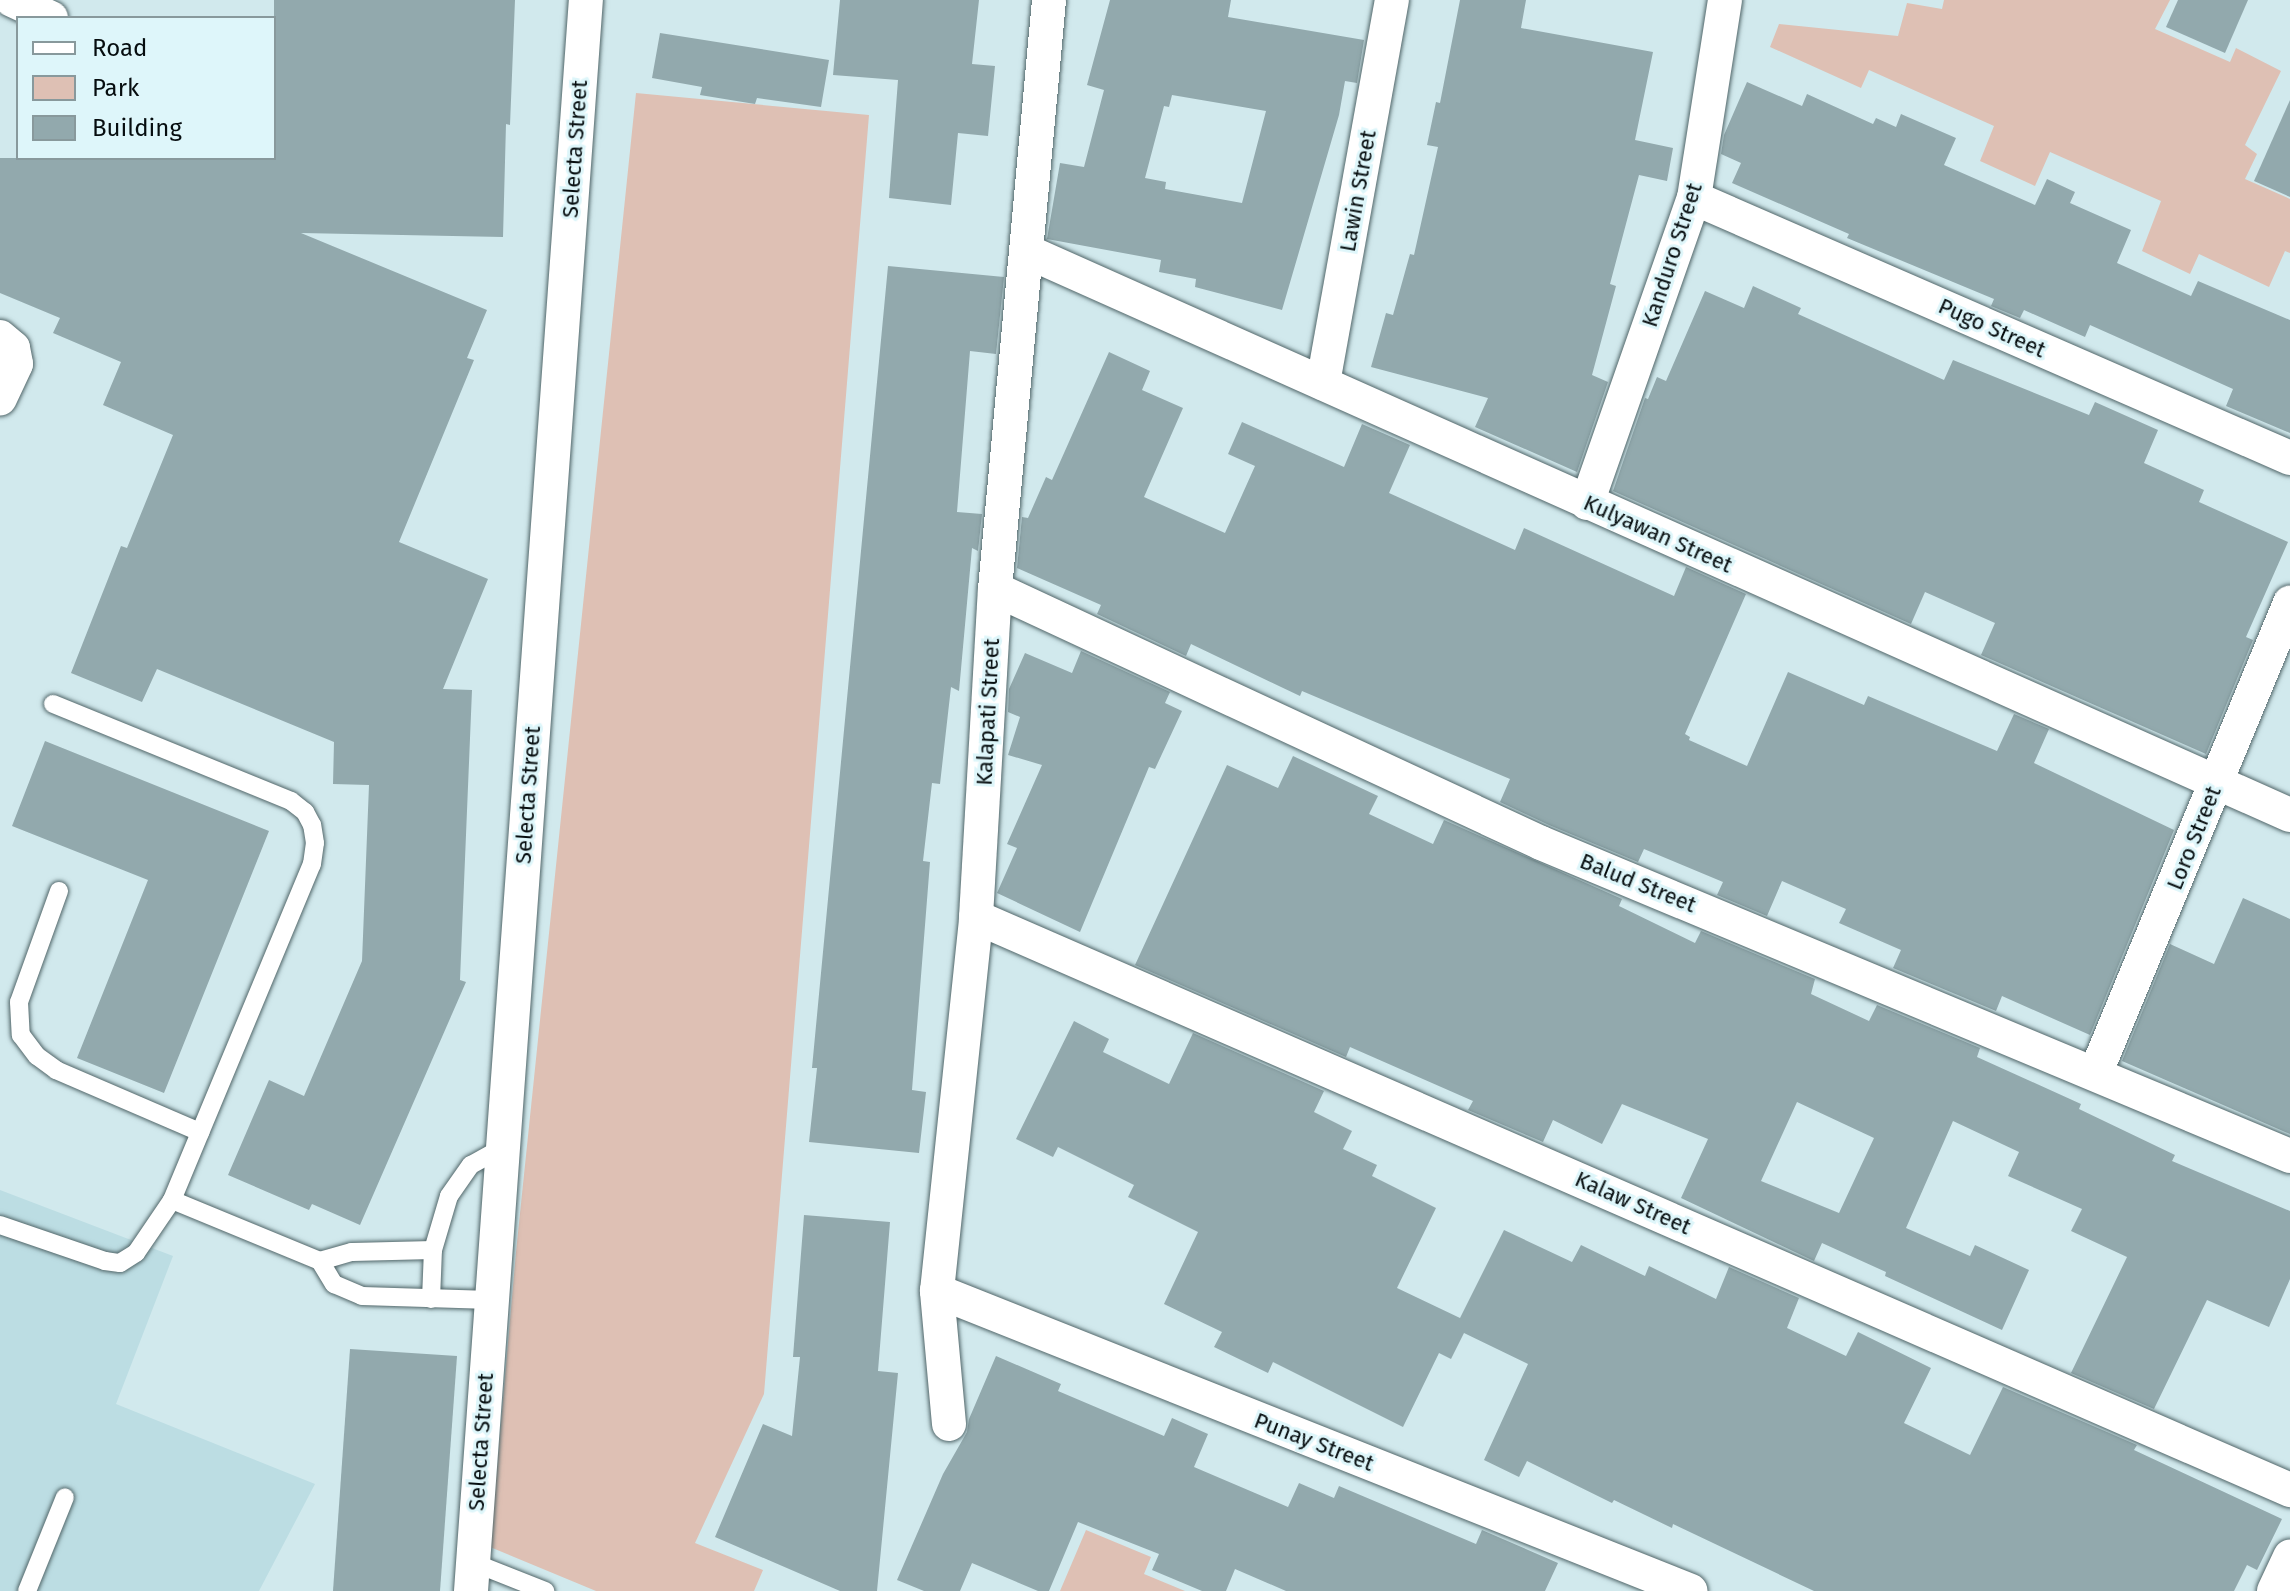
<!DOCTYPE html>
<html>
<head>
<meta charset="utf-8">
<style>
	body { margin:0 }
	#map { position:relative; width:2290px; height:1591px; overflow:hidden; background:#d1e9ed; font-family:"Fira Sans",sans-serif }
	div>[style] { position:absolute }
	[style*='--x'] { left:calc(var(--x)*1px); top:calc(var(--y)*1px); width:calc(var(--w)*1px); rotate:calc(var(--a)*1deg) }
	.built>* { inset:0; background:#bcdde3 }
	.green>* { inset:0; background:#dec0b4 }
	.building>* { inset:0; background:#92a9ad }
	.roads { filter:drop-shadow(0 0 2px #516669) drop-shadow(0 0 2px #516669) }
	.service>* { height:18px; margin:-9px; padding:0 9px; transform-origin:9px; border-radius:9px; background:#fff }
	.minor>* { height:34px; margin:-17px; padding:0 17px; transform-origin:17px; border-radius:17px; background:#fff }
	span { translate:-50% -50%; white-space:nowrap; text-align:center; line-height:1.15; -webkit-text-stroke:6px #def6fa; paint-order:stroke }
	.street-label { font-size:22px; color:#060d0f }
	.legend { position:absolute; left:16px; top:16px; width:260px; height:144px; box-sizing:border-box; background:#def6fa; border:2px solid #88999c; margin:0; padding:10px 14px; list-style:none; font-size:24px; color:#060d0f }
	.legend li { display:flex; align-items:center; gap:16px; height:40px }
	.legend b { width:40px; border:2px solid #88999c }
</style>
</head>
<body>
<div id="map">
	<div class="built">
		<i style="clip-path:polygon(0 1190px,173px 1256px,116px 1404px,315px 1484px,259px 1591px,0 1591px)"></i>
	</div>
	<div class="green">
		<i style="clip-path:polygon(1944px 0,2170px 0,2155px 29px,2230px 62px,2236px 48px,2281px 71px,2245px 145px,2257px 154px,2245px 179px,2290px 199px,2290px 253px,2285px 251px,2269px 287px,2199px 254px,2190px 274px,2142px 251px,2161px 201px,2050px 152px,2035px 186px,1980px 161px,1994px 126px,1869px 70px,1861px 88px,1770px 47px,1779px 24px,1898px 36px,1907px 3px,1942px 9px)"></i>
		<i style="clip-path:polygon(636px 93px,869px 115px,764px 1394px,695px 1543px,763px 1570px,754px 1591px,596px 1591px,490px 1547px,516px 1252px)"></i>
		<i style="clip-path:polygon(1086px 1530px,1151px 1557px,1144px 1574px,1185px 1591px,1060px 1591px)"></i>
	</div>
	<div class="building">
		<i style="clip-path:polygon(274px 0,515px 0,510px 125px,506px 124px,503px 237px,301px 233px,487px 310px,467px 358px,474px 360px,399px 542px,488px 579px,443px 689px,472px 690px,460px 980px,466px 982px,360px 1225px,312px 1204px,309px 1210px,228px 1175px,269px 1080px,304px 1096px,362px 961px,369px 785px,333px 784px,334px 742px,157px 669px,142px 702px,71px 673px,121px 546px,127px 548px,173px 435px,103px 405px,121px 362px,53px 333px,60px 318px,0 293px,0 158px,274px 158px)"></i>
		<i style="clip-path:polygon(840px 0,979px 0,972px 64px,995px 66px,988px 136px,958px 133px,951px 205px,889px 198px,898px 80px,833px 75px)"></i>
		<i style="clip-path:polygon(evenodd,1110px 0,1231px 0,1228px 17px,1364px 40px,1357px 83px,1345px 81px,1339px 115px,1282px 310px,1195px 287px,1196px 279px,1159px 272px,1161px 260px,1047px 239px,1060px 163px,1084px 167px,1104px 90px,1087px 85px,1110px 0,1172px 95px,1266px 111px,1242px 203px,1165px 189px,1166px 182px,1145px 178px,1164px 106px,1169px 107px,1172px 95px)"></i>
		<i style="clip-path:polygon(1460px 0,1526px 0,1521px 28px,1653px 52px,1635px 140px,1673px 148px,1667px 181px,1639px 175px,1610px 284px,1616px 286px,1592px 375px,1608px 382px,1577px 472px,1475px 427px,1488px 398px,1371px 367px,1386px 313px,1393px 315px,1410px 254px,1414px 255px,1438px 147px,1427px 145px,1436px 102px,1440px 103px)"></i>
		<i style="clip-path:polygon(2178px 0,2248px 0,2225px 53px,2166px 27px)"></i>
		<i style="clip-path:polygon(660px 33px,829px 60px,821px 107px,757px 98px,755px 104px,700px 95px,702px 87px,652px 78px)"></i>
		<i style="clip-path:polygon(1747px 82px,1802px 106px,1807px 94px,1873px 124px,1876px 118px,1896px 127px,1901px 114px,1956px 138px,1944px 165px,2035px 205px,2047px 179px,2075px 192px,2070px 203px,2131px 230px,2117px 263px,2191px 296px,2198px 281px,2290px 320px,2290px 433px,2226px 406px,2233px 389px,2164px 358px,2090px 325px,2085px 337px,2024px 310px,2020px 318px,1991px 306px,1994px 299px,1847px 238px,1849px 234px,1732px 183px,1741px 163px,1721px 154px,1724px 135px)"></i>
		<i style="clip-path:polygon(2290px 100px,2290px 197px,2254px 181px)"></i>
		<i style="clip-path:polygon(888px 266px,1004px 277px,996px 354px,970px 351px,957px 512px,982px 514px,978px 551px,972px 548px,959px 691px,951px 687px,940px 784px,932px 783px,923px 861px,930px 862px,912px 1090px,926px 1092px,919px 1153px,809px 1142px,817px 1068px,812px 1068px)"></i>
		<i style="clip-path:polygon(1753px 286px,1801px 308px,1798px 314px,1944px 380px,1953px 360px,2089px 415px,2095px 402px,2158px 430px,2144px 463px,2204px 490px,2199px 502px,2288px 542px,2246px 637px,2253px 640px,2206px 754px,1981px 655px,1995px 623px,1925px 592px,1911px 624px,1613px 491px,1645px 398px,1648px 399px,1657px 377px,1666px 381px,1705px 291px,1744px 308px)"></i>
		<i style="clip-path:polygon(1109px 352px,1150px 371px,1142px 390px,1183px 408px,1144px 497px,1225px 533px,1255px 466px,1228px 454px,1242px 422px,1344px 467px,1362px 424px,1410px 445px,1389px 493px,1515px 550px,1524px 528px,1674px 596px,1686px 567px,1746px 594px,1685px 734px,1690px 737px,1689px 740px,1747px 766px,1788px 672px,1864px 705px,1868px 696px,1997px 751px,2014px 714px,2049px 729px,2034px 763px,2174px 830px,2090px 1035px,2002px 996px,1996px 1011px,1893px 968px,1901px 950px,1839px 923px,1846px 909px,1782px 881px,1767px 916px,1717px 895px,1723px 882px,1644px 849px,1638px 862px,1549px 825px,1500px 802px,1510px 779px,1302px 691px,1300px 696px,1191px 644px,1186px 656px,1097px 614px,1101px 605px,1017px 568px,1022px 517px,1028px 518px,1046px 477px,1052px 480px)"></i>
		<i style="clip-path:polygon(1081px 651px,1170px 692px,1165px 703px,1182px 711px,1155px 769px,1149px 767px,1080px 932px,997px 893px,1017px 848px,1007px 844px,1042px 765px,1008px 755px,1020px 717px,1008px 712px,1009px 689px,1025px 653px,1072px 673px)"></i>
		<i style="clip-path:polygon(45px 741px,269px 831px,164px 1093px,77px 1058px,148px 880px,12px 826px)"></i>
		<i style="clip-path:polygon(evenodd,1293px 756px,1378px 796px,1369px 814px,1433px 844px,1444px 820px,1622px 899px,1619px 906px,1695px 943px,1701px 931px,1815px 979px,1811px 994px,1869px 1021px,1877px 1005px,1980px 1048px,1977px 1057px,2081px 1104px,2079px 1109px,2175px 1155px,2172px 1161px,2290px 1211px,2290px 1279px,2269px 1327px,2207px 1300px,2154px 1409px,2071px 1373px,2127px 1257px,2071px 1231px,2082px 1209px,2008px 1176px,2019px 1152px,1953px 1121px,1906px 1228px,1970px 1256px,1975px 1245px,2029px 1270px,2002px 1330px,1885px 1276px,1886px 1272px,1822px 1243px,1814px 1261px,1681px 1198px,1708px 1139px,1622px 1104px,1602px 1144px,1553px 1120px,1543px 1142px,1468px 1110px,1473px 1101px,1350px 1047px,1346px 1057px,1135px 965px,1227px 765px,1278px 788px,1293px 756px,1797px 1102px,1874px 1138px,1839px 1213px,1761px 1181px,1797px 1102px)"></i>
		<i style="clip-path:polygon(2243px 898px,2290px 919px,2290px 1134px,2122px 1061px,2170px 944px,2214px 964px)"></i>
		<i style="clip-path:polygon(1074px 1021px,1109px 1039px,1103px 1052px,1169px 1084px,1193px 1033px,1324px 1091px,1314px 1112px,1352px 1131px,1343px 1149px,1377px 1165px,1372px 1176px,1436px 1208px,1397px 1288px,1460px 1318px,1504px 1230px,1572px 1262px,1581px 1245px,1645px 1276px,1649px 1266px,1716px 1299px,1729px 1267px,1799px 1298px,1787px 1328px,1846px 1356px,1858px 1332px,1931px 1368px,1904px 1423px,1970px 1455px,2003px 1387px,2137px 1445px,2134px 1450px,2282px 1519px,2257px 1570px,2247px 1565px,2234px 1591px,1814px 1591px,1673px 1524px,1672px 1528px,1614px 1500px,1612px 1503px,1527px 1461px,1519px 1477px,1484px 1460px,1528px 1364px,1464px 1333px,1451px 1359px,1439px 1353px,1403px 1427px,1273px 1362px,1268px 1373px,1214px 1347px,1222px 1332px,1164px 1304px,1198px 1232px,1128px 1197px,1134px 1185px,1058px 1147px,1053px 1157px,1016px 1139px)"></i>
		<i style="clip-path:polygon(804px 1215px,890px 1222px,878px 1371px,898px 1373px,877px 1591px,840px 1591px,715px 1537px,763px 1424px,792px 1436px,800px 1357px,793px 1357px)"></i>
		<i style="clip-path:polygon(350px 1349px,457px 1356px,440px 1591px,333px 1591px)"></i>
		<i style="clip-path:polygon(996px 1356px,1061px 1384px,1058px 1391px,1164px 1436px,1172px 1418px,1208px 1434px,1194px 1467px,1288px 1507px,1299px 1483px,1334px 1498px,1339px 1486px,1476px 1544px,1482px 1530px,1558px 1563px,1545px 1591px,1286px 1591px,1235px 1569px,1226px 1591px,1202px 1591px,1152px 1570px,1159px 1554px,1078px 1522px,1049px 1591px,1038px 1591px,972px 1563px,960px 1591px,924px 1591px,897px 1580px,943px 1474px,967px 1432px,969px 1419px)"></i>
	</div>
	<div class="roads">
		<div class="service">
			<i style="--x:59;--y:891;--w:118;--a:109.8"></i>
			<i style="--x:19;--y:1002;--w:33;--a:87"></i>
			<i style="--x:21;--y:1035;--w:26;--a:53"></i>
			<i style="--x:37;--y:1056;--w:24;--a:36"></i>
			<i style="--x:56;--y:1070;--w:157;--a:23.3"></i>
			<i style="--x:172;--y:1200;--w:160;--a:22.4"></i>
			<i style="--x:320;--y:1261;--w:33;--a:-16"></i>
			<i style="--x:352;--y:1252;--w:81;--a:-1.4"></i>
			<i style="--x:0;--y:1225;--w:111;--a:18.9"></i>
			<i style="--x:105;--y:1261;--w:15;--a:8"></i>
			<i style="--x:120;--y:1263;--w:19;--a:-32"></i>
			<i style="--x:136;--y:1253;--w:64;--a:-55.8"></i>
			<i style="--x:172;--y:1200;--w:364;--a:-67.4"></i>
			<i style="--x:312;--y:864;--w:21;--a:-82"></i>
			<i style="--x:315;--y:843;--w:18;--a:-99"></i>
			<i style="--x:312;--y:825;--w:15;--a:-118"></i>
			<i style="--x:305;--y:812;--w:18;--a:-142"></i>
			<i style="--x:291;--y:801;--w:257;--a:-157.8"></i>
			<i style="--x:320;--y:1261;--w:27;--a:59"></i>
			<i style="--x:334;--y:1284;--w:30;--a:23"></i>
			<i style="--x:362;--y:1296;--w:129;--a:1.8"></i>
			<i style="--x:431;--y:1299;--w:49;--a:-87.7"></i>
			<i style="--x:433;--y:1250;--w:56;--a:-73.5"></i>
			<i style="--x:449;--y:1196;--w:38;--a:-55"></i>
			<i style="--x:471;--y:1165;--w:35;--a:-29"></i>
			<i style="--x:472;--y:1562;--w:79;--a:21.7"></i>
			<i style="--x:27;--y:1591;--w:101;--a:-68"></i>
		</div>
		<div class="minor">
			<i style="--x:12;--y:0;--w:43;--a:24.8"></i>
			<i style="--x:1694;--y:198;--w:650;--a:23.57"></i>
			<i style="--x:1026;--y:251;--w:1384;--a:24.05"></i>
			<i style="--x:0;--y:337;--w:17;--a:40"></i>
			<i style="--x:13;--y:348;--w:16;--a:79"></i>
			<i style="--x:16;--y:364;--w:38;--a:115"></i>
			<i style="--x:1323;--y:383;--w:389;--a:-79.8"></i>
			<i style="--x:1587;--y:503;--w:323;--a:-70.7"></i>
			<i style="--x:1694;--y:198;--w:200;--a:-81.1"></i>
			<i style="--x:995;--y:589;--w:602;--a:24.95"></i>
			<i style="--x:1541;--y:843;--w:812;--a:22.68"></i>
			<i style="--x:976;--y:917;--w:1434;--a:23.56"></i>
			<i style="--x:2096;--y:1072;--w:508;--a:-67.53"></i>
			<i style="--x:937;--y:1291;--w:811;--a:21.7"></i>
			<i style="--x:949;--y:1424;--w:134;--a:-95.2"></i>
			<i style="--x:937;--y:1291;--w:376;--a:-84"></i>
			<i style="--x:976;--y:917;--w:329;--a:-86.7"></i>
			<i style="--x:995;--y:589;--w:591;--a:-84.76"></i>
			<i style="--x:471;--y:1591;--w:1595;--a:-85.87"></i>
			<i style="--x:2274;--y:1591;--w:38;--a:-65"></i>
		</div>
	</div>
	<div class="street-label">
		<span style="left:575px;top:149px;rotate:-86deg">Selecta Street</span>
		<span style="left:1358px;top:191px;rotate:-80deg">Lawin Street</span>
		<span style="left:1672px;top:255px;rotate:-72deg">Kanduro Street</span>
		<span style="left:1992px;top:328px;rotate:24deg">Pugo Street</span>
		<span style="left:1658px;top:534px;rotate:24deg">Kulyawan Street</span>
		<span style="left:988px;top:712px;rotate:-87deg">Kalapati Street</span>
		<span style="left:528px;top:795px;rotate:-86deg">Selecta Street</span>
		<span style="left:2194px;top:838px;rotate:-68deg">Loro Street</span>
		<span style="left:1638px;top:883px;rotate:22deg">Balud Street</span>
		<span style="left:1633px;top:1203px;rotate:24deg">Kalaw Street</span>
		<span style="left:481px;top:1442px;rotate:-86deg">Selecta Street</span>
		<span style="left:1314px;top:1442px;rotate:21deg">Punay Street</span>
	</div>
	<ul class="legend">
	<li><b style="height:10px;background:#fff"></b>Road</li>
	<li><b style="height:22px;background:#dec0b4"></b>Park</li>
	<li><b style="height:22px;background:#92a9ad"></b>Building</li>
	</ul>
</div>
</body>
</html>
